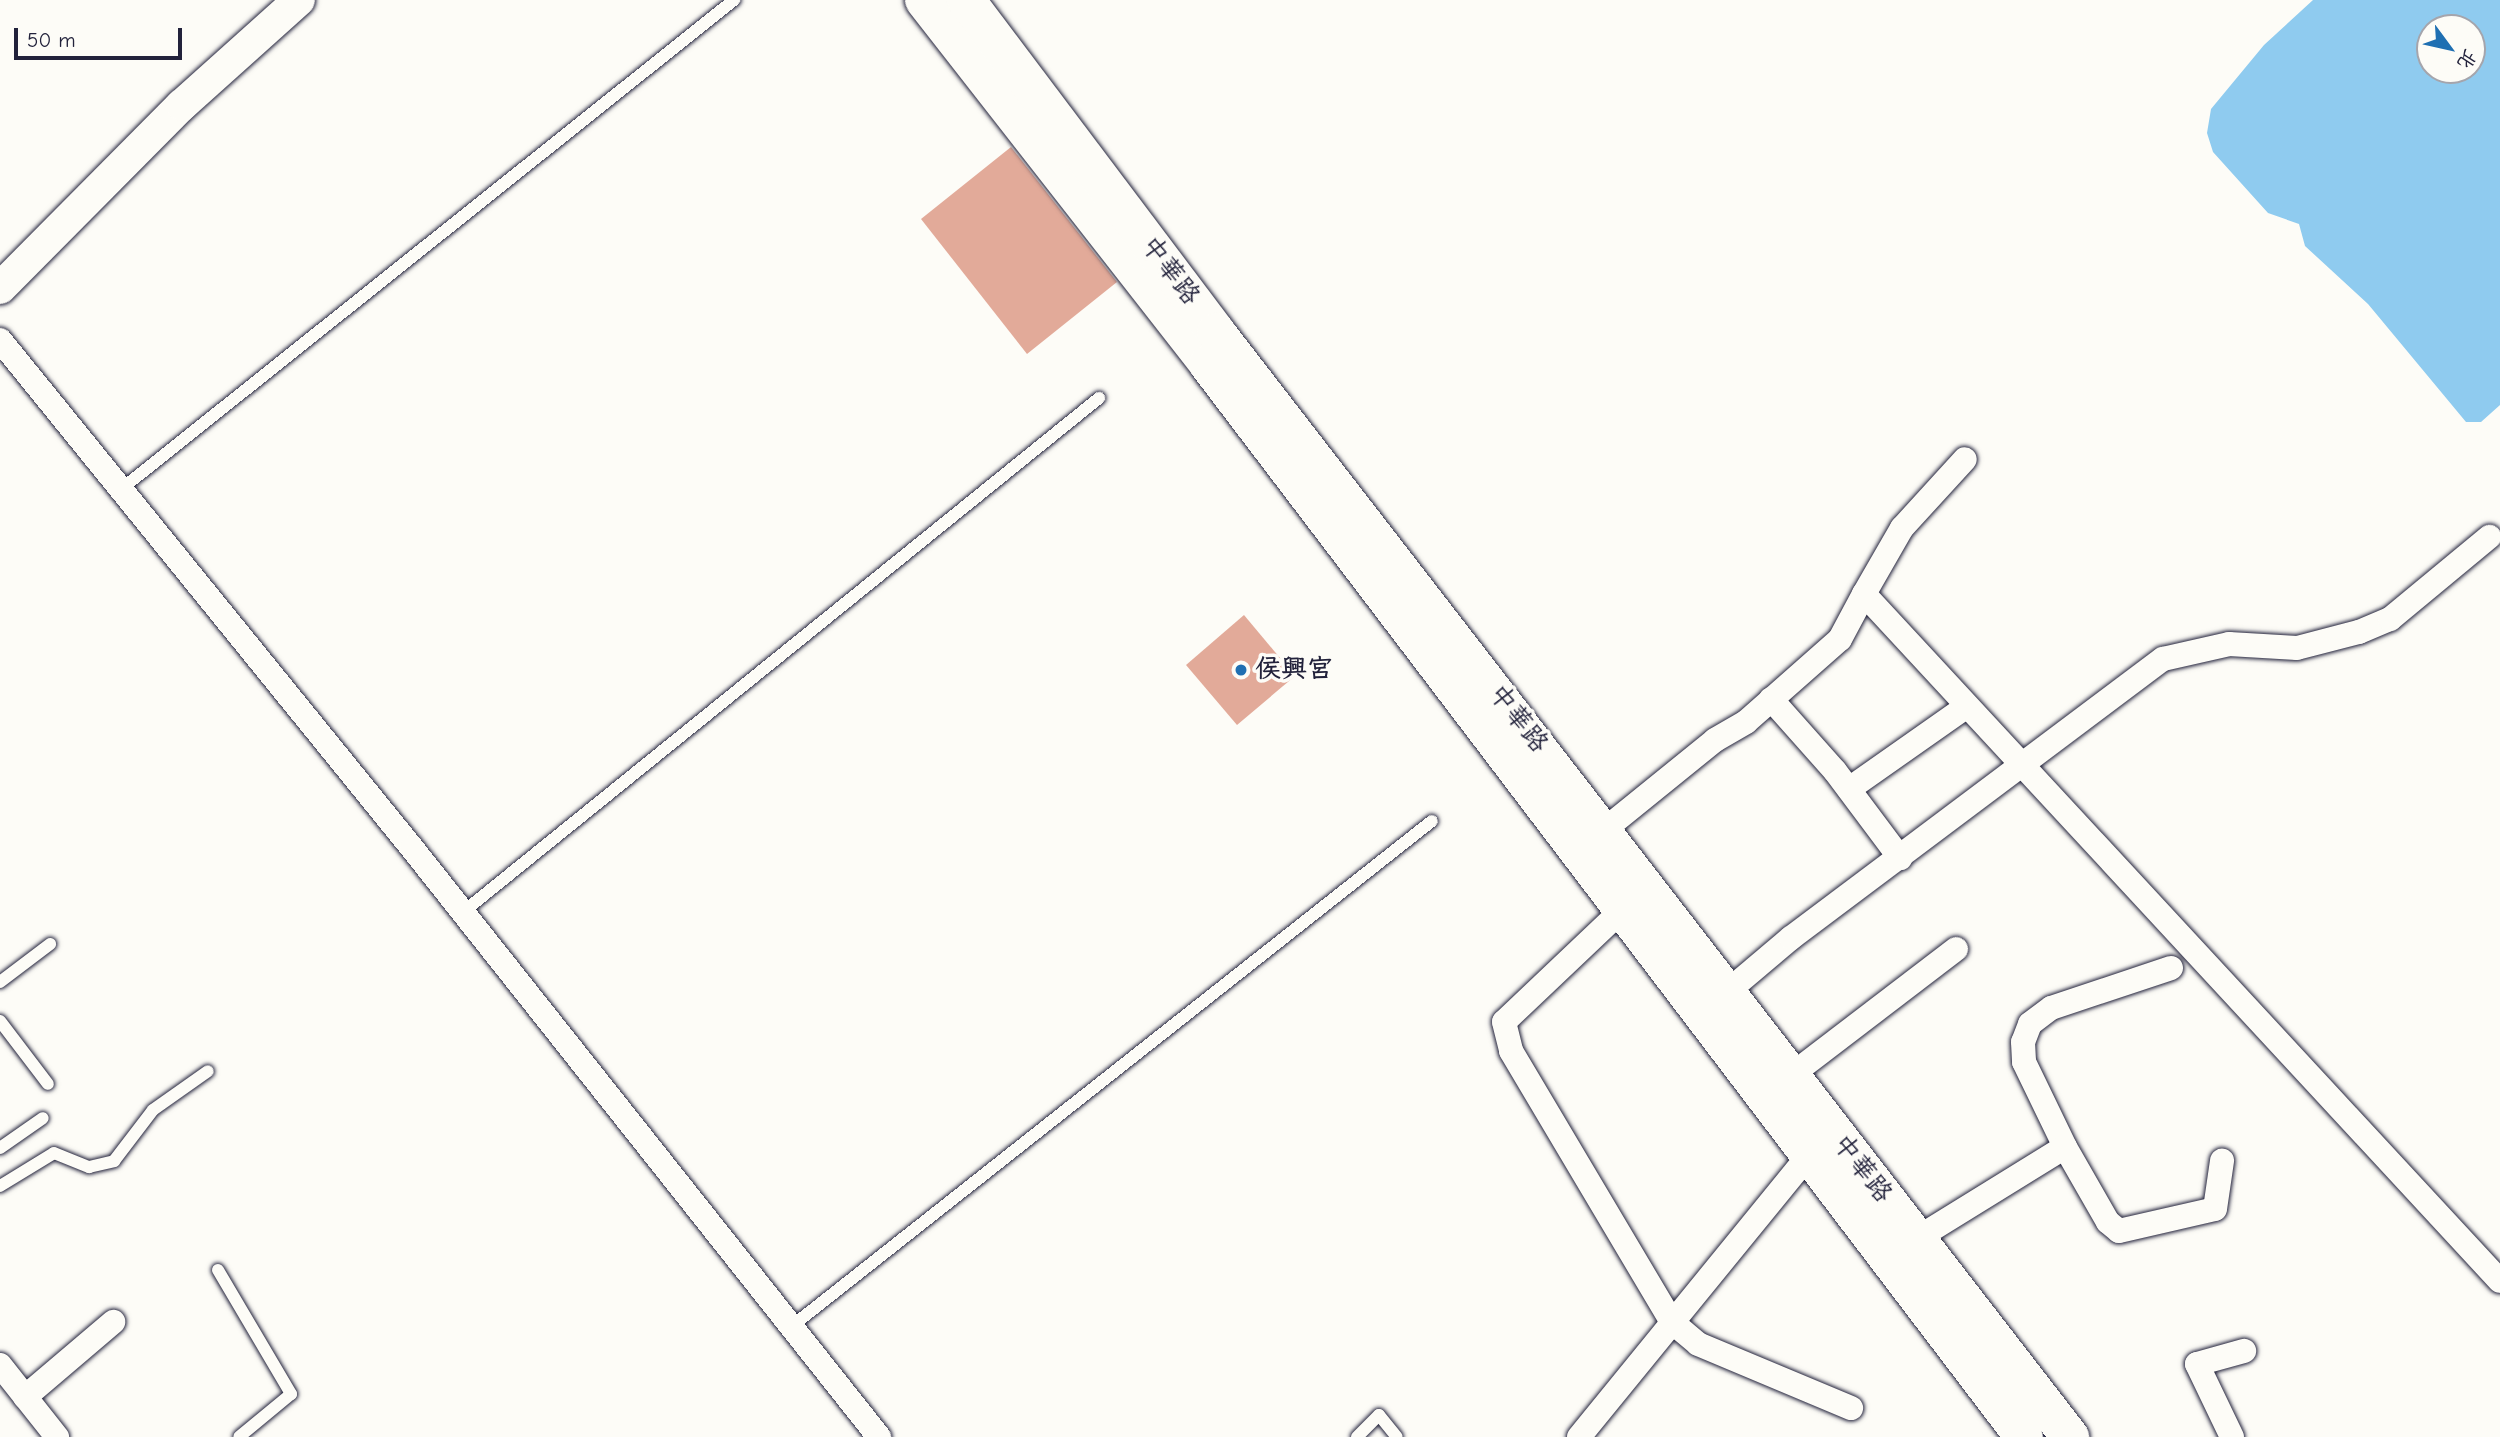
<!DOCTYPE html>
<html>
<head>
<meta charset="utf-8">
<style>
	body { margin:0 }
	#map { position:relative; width:2500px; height:1437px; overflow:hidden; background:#fdfcf7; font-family:"Comic Neue","LXGW WenKai TC",sans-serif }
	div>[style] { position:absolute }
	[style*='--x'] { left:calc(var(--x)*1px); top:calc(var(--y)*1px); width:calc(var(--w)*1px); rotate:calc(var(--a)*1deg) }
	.water>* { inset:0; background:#8fcbef }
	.building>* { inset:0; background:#e2aa99 }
	.roads { filter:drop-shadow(0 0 2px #22223b) drop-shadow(0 0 2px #22223b) }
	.service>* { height:12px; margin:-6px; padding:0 6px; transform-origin:6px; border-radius:6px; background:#fdfcf7 }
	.minor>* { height:24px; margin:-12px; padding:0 12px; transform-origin:12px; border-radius:12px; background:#fdfcf7 }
	.tertiary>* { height:32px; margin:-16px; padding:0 16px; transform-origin:16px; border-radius:16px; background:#fdfcf7 }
	.primary>* { height:38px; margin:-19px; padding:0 19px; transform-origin:19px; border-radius:19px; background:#fdfcf7 }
	.dots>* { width:19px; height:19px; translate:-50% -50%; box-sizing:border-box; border:4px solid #fdfcf7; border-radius:50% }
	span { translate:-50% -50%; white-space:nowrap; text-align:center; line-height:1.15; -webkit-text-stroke:7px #fdfcf7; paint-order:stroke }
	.street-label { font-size:26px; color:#22223b }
	.poi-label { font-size:26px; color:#22223b; font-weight:700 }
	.left { translate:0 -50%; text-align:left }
	.north { position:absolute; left:2416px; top:14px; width:70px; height:70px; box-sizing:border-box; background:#fdfcf7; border:2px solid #a5a5ac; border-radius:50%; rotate:123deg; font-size:19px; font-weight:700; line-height:28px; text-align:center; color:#22223b }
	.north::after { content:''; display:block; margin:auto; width:24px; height:32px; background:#1f6fb2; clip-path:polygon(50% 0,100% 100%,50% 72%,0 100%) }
	.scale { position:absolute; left:14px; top:28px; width:168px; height:32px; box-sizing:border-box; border:4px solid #22223b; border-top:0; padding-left:9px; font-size:21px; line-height:24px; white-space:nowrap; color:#22223b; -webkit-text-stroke:5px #fdfcf7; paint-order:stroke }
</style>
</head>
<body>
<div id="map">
	<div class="water">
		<i style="clip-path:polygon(evenodd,2313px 0,2500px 0,2500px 405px,2481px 422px,2466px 422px,2368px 304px,2305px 246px,2299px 224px,2268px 213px,2213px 152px,2207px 133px,2211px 109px,2264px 45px,2313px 0,2430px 28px,2472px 28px,2472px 70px,2430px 70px,2430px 28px)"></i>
	</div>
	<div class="building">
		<i style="clip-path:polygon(1011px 147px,1117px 282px,1027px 354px,921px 219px)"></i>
		<i style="clip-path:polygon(1244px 615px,1295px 676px,1237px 725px,1186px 665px)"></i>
	</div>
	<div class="roads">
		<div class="service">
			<i style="--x:120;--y:490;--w:786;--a:-38.59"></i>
			<i style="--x:463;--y:912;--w:818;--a:-38.94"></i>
			<i style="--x:0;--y:982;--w:63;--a:-37.2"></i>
			<i style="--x:0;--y:1021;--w:79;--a:52.7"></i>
			<i style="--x:0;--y:1148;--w:52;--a:-34.9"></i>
			<i style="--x:0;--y:1186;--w:63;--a:-31.4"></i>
			<i style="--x:54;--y:1153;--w:38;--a:22"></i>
			<i style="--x:89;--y:1167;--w:26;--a:-13"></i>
			<i style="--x:114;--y:1161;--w:64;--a:-52.6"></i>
			<i style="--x:153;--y:1110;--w:67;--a:-35.3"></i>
			<i style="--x:218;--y:1270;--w:144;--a:59.5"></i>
			<i style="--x:291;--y:1394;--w:67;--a:140.4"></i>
			<i style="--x:792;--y:1326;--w:815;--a:-38.28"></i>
			<i style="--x:1357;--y:1437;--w:31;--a:-45"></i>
			<i style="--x:1379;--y:1415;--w:28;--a:51"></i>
		</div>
		<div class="minor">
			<i style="--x:0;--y:340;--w:654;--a:50.96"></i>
			<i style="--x:412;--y:848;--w:752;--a:51.59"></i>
			<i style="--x:1864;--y:594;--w:76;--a:-60.1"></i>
			<i style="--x:1902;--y:528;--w:93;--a:-47.6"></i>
			<i style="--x:1771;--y:699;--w:96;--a:48.4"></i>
			<i style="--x:1835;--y:771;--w:109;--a:53.2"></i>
			<i style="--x:1849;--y:789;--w:144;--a:-35.1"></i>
			<i style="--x:1604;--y:830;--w:143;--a:-39"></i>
			<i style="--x:1715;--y:740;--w:36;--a:-30"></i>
			<i style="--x:1746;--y:722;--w:125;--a:-41.4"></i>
			<i style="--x:1840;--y:639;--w:51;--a:-61.9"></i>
			<i style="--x:1864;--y:594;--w:936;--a:47.21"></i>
			<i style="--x:1621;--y:911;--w:161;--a:136.5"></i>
			<i style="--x:1504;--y:1022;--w:30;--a:76"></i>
			<i style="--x:1511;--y:1051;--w:315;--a:59.3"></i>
			<i style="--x:1672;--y:1322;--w:34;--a:40"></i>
			<i style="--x:1698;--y:1344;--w:166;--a:22.7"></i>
			<i style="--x:2171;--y:968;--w:126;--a:161.6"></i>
			<i style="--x:2051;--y:1008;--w:26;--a:143"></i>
			<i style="--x:2030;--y:1024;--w:19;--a:111"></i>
			<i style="--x:2023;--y:1042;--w:20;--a:87"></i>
			<i style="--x:2024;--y:1062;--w:94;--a:64.2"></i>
			<i style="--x:2065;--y:1147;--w:86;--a:60.2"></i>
			<i style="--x:2108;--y:1222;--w:14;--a:39"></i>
			<i style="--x:2119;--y:1231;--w:98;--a:-12.9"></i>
			<i style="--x:2215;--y:1209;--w:49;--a:-81.7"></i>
			<i style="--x:1727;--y:992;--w:84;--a:-40.2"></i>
			<i style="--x:1791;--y:938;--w:465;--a:-36.9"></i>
			<i style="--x:2163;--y:659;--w:68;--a:-12.8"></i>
			<i style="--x:2229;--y:644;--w:68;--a:3.4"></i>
			<i style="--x:2297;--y:648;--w:64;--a:-14.5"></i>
			<i style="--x:2359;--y:632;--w:34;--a:-23"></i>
			<i style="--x:2390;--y:619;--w:129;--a:-39.6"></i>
			<i style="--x:1790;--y:1076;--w:209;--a:-37.4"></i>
			<i style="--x:1916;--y:1239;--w:175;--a:-31.7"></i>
			<i style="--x:0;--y:1365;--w:92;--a:51.6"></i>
			<i style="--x:25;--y:1397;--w:116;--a:-40.4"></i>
			<i style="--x:1579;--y:1437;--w:377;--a:-50.8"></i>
			<i style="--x:2232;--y:1437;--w:81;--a:-115.6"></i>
			<i style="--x:2197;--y:1364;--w:49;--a:-15.5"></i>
		</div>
		<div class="tertiary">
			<i style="--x:0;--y:288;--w:258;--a:-45.2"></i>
			<i style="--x:182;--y:105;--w:157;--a:-41.9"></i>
		</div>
		<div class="primary">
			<i style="--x:924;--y:0;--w:462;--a:52"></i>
			<i style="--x:1208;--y:364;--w:1348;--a:52.75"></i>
			<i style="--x:966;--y:0;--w:416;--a:53"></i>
			<i style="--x:1216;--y:332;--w:1397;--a:52.3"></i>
		</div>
	</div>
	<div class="dots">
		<i style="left:1241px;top:670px;background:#1f6fb2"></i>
	</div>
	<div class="street-label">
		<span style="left:1170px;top:271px;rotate:53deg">中華路</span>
		<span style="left:1518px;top:719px;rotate:52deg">中華路</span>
		<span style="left:1862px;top:1169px;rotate:52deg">中華路</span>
	</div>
	<div class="poi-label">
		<span class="left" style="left:1255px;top:670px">侯興宮</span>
	</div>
	<div class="north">北</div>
	<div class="scale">50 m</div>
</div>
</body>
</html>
